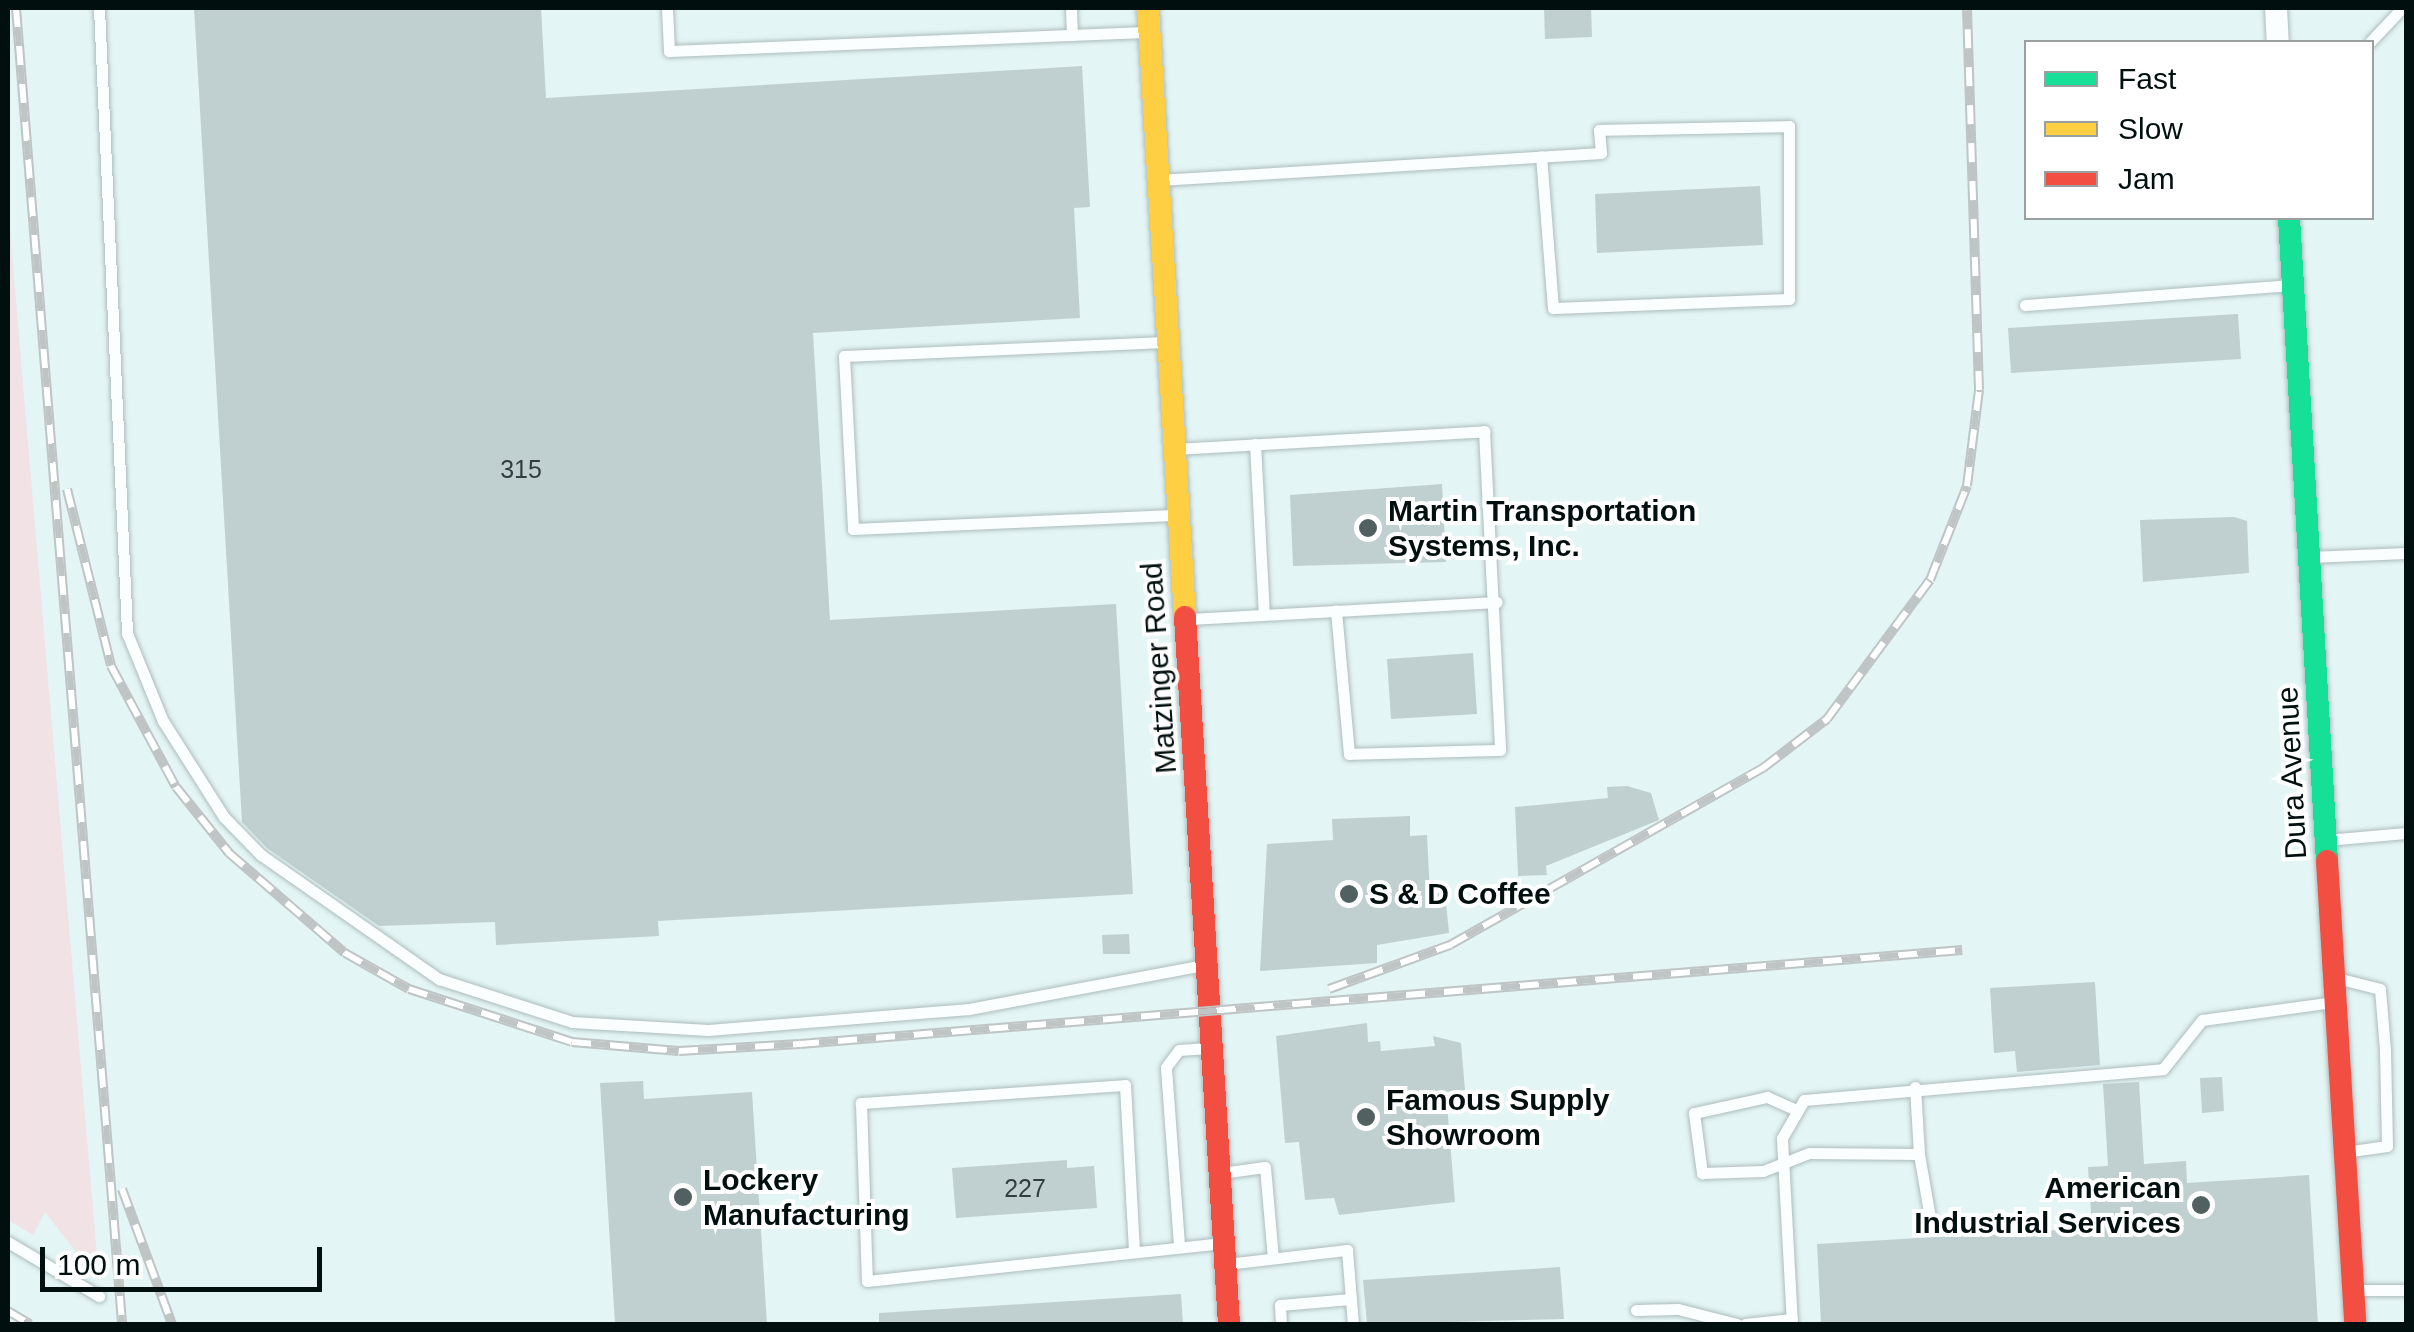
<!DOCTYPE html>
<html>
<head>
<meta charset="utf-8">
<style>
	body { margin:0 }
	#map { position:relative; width:2414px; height:1332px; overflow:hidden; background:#e4f5f5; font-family:Arial,sans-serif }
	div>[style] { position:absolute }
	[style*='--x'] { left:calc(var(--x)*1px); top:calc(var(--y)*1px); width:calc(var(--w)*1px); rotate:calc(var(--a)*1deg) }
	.green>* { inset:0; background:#f1e2e6 }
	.building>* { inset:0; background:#c0d0d0 }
	.roads { filter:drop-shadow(0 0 2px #adbcbc) drop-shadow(0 0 2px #adbcbc) }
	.lane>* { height:11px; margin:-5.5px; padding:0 5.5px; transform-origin:5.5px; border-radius:5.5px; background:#fbfefe }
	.street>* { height:22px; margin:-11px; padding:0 11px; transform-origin:11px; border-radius:11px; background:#fbfefe }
	.fast>* { height:22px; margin:-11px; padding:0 11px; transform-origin:11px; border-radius:11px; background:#16e098 }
	.slow>* { height:22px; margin:-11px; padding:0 11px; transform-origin:11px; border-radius:11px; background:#ffcf43 }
	.jam>* { height:22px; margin:-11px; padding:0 11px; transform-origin:11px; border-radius:11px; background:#f24e42 }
	.rail>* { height:10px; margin-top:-5px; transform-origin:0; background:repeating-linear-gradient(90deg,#fff 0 19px,#bfc4c4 0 38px); box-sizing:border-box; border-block:2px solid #bfc4c4 }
	.dots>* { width:28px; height:28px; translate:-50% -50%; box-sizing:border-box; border:5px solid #fff; border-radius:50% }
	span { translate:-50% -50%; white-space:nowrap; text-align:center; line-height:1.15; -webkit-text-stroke:8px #fff; paint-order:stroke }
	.number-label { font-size:25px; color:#323f3f }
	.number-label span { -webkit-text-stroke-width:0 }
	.poi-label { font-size:30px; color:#020f0f; font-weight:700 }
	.left { translate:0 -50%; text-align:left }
	.right { translate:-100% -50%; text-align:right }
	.street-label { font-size:30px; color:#020f0f }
	.frame { position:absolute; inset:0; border:10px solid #020f0f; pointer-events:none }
	.legend { position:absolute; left:2024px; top:40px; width:350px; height:180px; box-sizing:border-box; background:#fff; border:2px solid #9a9f9f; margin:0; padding:12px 18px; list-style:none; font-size:30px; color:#020f0f }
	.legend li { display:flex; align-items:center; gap:20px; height:50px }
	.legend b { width:50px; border:2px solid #9a9f9f }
	.scale { position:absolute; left:40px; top:1247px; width:282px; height:45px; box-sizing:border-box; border:5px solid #020f0f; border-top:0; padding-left:12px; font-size:30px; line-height:35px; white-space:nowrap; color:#020f0f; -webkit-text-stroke:8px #fff; paint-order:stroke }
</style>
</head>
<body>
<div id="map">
	<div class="green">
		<i style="clip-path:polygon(8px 207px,99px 1280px,99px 1281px,45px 1212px,33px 1235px,8px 1220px)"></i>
	</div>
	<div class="building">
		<i style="clip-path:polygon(194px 8px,541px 8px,546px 98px,1082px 66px,1090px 207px,1074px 208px,1080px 318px,813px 333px,830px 620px,1116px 604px,1133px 894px,658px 921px,659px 936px,496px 945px,495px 922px,379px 926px,267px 848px,242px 822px)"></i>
		<i style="clip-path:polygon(1544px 8px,1591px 8px,1592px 37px,1545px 39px)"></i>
		<i style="clip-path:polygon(1760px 186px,1763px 245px,1597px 253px,1595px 194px)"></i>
		<i style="clip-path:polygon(2238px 314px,2241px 359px,2011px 373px,2008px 328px)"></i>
		<i style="clip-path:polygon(1442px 484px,1446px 562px,1293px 566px,1290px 495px)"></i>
		<i style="clip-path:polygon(2234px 517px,2247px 521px,2249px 573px,2143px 582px,2140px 520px)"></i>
		<i style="clip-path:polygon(1473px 653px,1477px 714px,1391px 719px,1387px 659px)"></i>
		<i style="clip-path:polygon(1627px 786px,1651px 793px,1659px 820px,1546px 866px,1547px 875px,1518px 876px,1515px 807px,1608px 798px,1607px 787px)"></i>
		<i style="clip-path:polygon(1410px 816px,1410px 836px,1427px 835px,1430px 894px,1445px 893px,1449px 933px,1377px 945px,1377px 963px,1260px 971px,1267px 844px,1333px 840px,1332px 819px)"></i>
		<i style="clip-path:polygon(1129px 934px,1130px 954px,1103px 954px,1102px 935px)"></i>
		<i style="clip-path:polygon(2095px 982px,2100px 1065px,2017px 1072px,2015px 1051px,1994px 1053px,1990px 988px)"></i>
		<i style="clip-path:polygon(1367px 1023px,1368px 1042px,1380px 1041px,1381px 1051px,1435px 1046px,1433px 1036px,1461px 1043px,1465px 1090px,1446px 1092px,1455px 1202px,1339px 1215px,1334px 1198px,1305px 1200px,1299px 1142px,1285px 1143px,1276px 1036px)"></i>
		<i style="clip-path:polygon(2222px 1077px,2224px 1111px,2202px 1113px,2200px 1078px)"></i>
		<i style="clip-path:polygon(643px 1081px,644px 1099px,752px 1092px,767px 1324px,615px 1324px,600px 1083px)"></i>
		<i style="clip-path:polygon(2139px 1082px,2144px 1164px,2186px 1161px,2187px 1183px,2309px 1175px,2318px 1324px,1821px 1324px,1817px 1244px,2092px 1228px,2088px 1167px,2108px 1166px,2103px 1084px)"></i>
		<i style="clip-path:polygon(1067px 1160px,1067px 1168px,1094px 1166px,1097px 1208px,956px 1218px,952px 1168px)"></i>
		<i style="clip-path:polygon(1560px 1267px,1564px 1319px,1367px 1324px,1363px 1280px)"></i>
		<i style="clip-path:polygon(1181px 1294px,1183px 1324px,879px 1324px,879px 1313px)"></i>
	</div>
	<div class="roads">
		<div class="lane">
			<i style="--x:99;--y:8;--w:626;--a:87.43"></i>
			<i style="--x:127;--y:633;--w:95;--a:67.8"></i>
			<i style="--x:163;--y:721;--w:114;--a:57.6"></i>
			<i style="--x:224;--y:817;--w:53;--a:45.8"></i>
			<i style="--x:261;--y:855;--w:217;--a:34.9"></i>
			<i style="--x:439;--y:979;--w:140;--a:17.9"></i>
			<i style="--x:572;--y:1022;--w:136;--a:3.4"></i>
			<i style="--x:708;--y:1030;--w:262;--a:-4.6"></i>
			<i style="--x:969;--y:1009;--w:238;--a:-10.6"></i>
			<i style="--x:667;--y:8;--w:43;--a:87.3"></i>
			<i style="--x:669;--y:51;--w:477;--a:-2.3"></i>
			<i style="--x:1071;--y:8;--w:27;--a:88"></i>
			<i style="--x:2370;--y:42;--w:47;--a:-46.7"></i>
			<i style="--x:1159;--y:180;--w:443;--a:-3.5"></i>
			<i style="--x:1601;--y:153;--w:23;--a:-95"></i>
			<i style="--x:1599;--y:130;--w:190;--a:-1.2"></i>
			<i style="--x:1789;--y:126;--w:173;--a:90"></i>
			<i style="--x:1789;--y:299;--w:236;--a:177.8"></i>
			<i style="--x:1553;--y:308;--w:152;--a:-94.5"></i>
			<i style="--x:2025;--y:305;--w:265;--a:-4.3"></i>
			<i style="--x:1165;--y:342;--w:321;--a:177.5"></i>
			<i style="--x:844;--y:356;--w:173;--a:87"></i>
			<i style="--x:853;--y:529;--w:326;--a:-2.5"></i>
			<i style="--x:1255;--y:444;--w:170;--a:87"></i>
			<i style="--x:1176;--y:449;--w:309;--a:-3.3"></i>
			<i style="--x:1484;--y:431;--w:319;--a:87.1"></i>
			<i style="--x:1500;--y:750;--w:151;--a:178.5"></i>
			<i style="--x:1349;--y:754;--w:144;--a:-95.2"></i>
			<i style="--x:1336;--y:611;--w:147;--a:176.9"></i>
			<i style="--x:2309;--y:557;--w:97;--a:-2.4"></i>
			<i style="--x:1336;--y:611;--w:161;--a:-3.2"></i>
			<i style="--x:2326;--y:840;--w:80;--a:-5"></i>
			<i style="--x:2337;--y:978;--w:44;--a:14.3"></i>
			<i style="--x:2380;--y:989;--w:61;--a:85.3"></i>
			<i style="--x:2385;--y:1050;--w:96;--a:88.8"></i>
			<i style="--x:2387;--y:1146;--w:42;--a:171.9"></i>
			<i style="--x:1915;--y:1087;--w:67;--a:86.6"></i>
			<i style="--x:1794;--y:1109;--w:30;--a:-156"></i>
			<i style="--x:1767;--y:1097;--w:75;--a:167.6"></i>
			<i style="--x:1694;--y:1113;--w:61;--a:82.4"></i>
			<i style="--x:1702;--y:1173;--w:61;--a:-1.9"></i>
			<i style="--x:1763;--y:1171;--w:49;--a:-21.4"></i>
			<i style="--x:1809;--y:1153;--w:110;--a:0.5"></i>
			<i style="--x:1919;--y:1154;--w:65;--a:80.2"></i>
			<i style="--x:1221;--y:1173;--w:44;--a:-7.8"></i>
			<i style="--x:1265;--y:1167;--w:91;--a:85"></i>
			<i style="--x:8;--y:1242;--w:106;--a:30.7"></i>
			<i style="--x:1179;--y:1245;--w:178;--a:-94.2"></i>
			<i style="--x:1166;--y:1067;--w:21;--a:-53"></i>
			<i style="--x:1179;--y:1050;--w:29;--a:-4"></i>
			<i style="--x:1134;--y:1251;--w:166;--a:-93.1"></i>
			<i style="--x:1125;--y:1085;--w:265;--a:176.1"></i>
			<i style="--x:861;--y:1103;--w:178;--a:88.1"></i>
			<i style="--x:867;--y:1281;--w:358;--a:-6.1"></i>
			<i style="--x:1227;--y:1264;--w:121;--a:-6.7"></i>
			<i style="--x:1347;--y:1250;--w:74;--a:85.4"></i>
			<i style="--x:2353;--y:1290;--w:53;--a:0"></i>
			<i style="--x:1636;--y:1310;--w:42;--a:-1.4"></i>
			<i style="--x:1678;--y:1309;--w:61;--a:14.3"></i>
			<i style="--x:1281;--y:1324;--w:19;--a:-93"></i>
			<i style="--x:1280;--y:1305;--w:71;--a:-4.8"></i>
			<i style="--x:1745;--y:1324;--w:47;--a:-6.1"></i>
			<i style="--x:1792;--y:1324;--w:186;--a:-93.1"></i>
			<i style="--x:1782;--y:1138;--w:44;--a:-59.9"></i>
			<i style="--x:1804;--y:1100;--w:360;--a:-4.9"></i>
			<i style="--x:2163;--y:1069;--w:63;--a:-51.5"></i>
			<i style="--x:2202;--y:1020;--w:132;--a:-7.8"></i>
		</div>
		<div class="street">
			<i style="--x:2276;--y:8;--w:34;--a:87"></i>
		</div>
		<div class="fast">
			<i style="--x:2289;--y:218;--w:644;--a:86.62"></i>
		</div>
		<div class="slow">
			<i style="--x:1148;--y:8;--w:610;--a:86.52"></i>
		</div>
		<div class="jam">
			<i style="--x:1185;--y:617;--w:708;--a:86.44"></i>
			<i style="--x:2327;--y:861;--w:464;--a:86.5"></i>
		</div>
	</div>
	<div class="rail">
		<i style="--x:16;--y:8;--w:1320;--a:85.39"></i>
		<i style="--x:67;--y:489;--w:182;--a:76"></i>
		<i style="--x:111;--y:666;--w:137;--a:61.8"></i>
		<i style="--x:176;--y:787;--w:85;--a:51.2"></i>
		<i style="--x:229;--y:853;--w:153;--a:40.8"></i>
		<i style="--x:345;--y:953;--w:73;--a:29.4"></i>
		<i style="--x:409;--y:989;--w:171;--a:18"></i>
		<i style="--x:572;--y:1042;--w:107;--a:4.8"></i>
		<i style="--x:679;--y:1051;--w:121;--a:-3.3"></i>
		<i style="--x:800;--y:1044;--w:1166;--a:-4.62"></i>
		<i style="--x:1329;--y:989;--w:129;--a:-20"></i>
		<i style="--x:1450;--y:945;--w:360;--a:-29.5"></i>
		<i style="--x:1763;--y:768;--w:81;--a:-37.4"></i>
		<i style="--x:1827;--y:719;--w:173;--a:-53.5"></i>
		<i style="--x:1930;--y:580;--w:101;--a:-68.5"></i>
		<i style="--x:1967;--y:486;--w:97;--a:-82.9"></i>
		<i style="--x:1979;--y:390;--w:382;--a:-91.8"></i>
		<i style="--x:122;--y:1189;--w:144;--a:69.7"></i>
		<i style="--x:8;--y:1311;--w:26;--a:31"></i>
	</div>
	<div class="dots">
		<i style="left:1368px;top:528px;background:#516060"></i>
		<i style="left:1349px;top:894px;background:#516060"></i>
		<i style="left:1366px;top:1117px;background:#516060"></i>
		<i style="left:683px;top:1197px;background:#516060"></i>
		<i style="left:2201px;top:1205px;background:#516060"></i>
	</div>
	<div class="number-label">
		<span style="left:521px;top:469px">315</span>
		<span style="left:1025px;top:1188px">227</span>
	</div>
	<div class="poi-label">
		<span class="left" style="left:1388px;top:528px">Martin Transportation<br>Systems, Inc.</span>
		<span class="left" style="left:1369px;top:894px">S &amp; D Coffee</span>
		<span class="left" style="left:1386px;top:1117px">Famous Supply<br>Showroom</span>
		<span class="left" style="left:703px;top:1197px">Lockery<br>Manufacturing</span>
		<span class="right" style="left:2181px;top:1205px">American<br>Industrial Services</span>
	</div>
	<div class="street-label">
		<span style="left:1159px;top:668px;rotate:-94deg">Matzinger Road</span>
		<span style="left:2292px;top:773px;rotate:-93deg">Dura Avenue</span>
	</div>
	<div class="frame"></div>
	<ul class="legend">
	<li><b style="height:12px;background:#16e098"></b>Fast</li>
	<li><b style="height:12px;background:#ffcf43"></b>Slow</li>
	<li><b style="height:12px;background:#f24e42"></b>Jam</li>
	</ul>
	<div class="scale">100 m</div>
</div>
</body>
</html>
